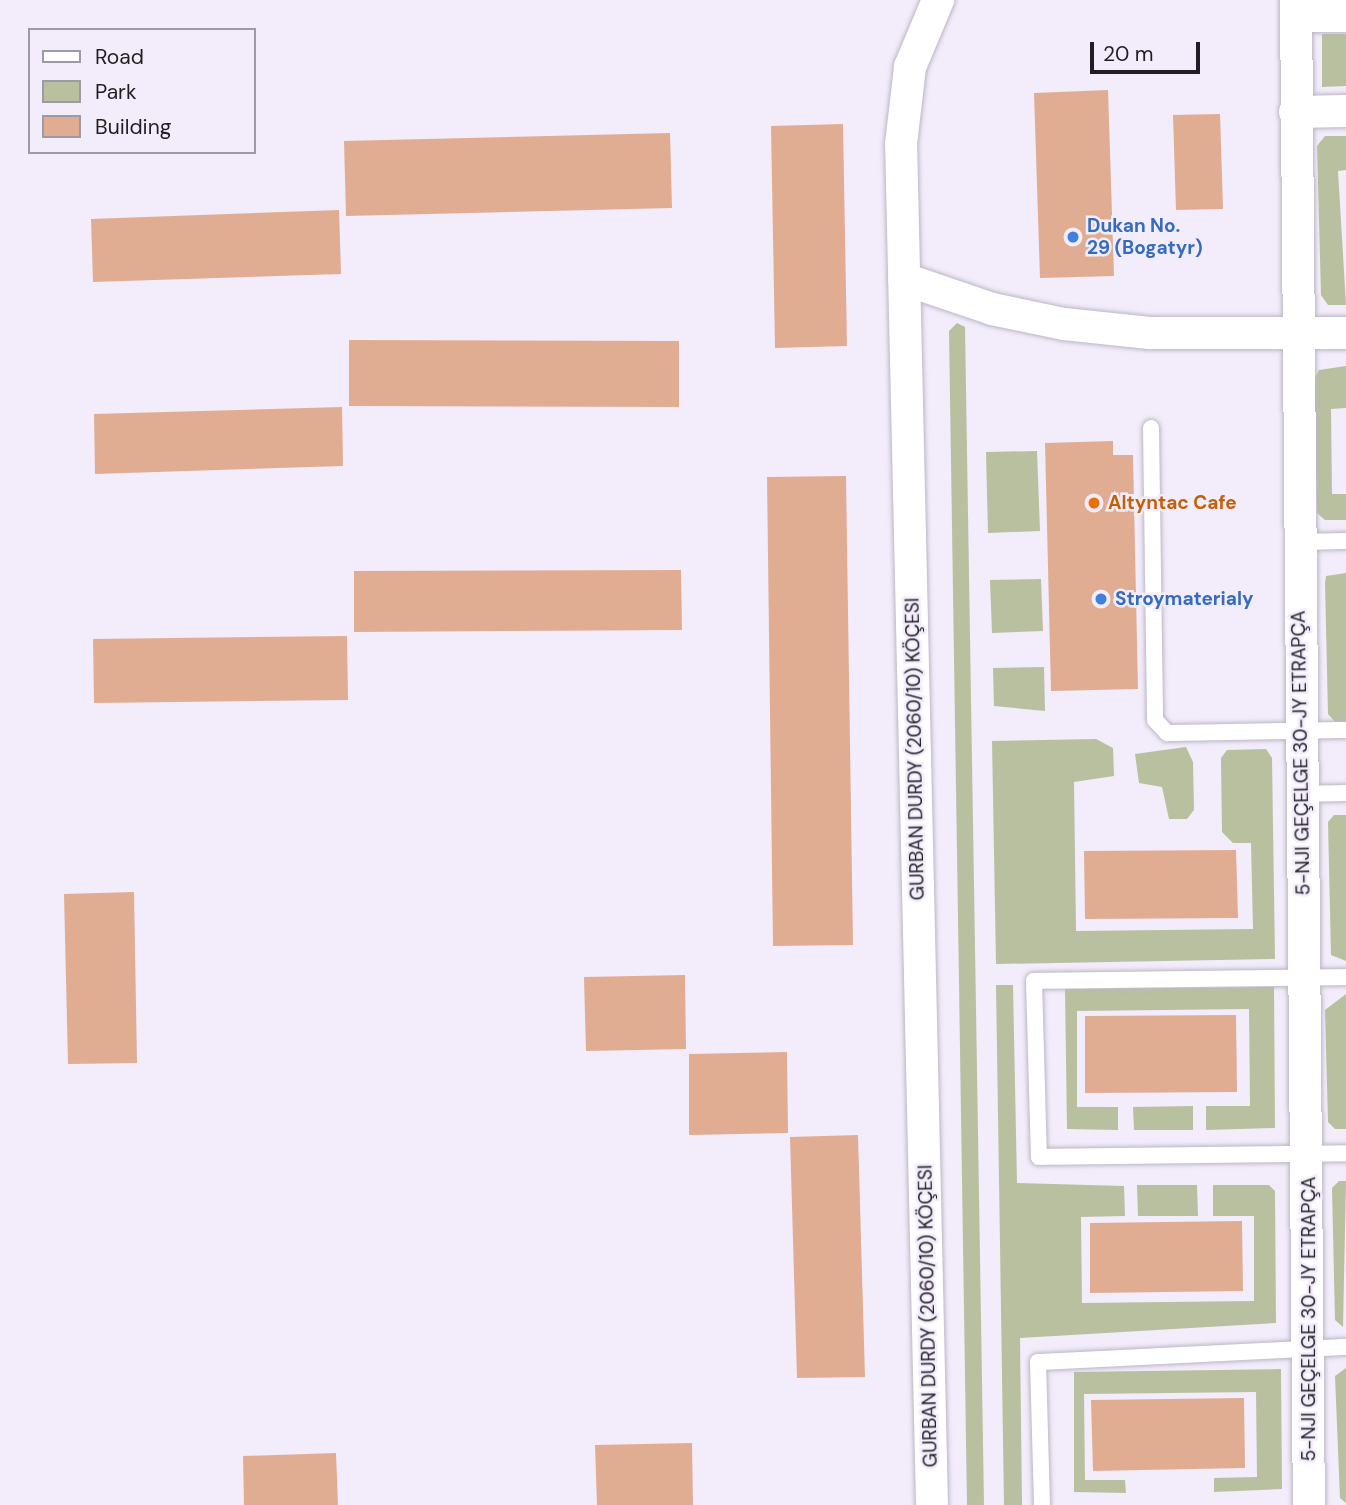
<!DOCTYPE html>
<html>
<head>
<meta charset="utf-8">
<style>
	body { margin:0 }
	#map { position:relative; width:1346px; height:1505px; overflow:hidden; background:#f2ecfb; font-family:"DM Sans",sans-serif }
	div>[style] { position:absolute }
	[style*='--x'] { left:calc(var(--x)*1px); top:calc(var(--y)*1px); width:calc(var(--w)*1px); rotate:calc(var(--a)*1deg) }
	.green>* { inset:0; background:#b9c09f }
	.building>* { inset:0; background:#e1ad92 }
	.roads { filter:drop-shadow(0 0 2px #bcb6c4) drop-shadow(0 0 2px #bcb6c4) }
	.service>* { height:16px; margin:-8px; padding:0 8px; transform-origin:8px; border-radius:8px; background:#fff }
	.minor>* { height:32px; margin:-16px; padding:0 16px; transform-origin:16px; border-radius:16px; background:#fff }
	.dots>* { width:19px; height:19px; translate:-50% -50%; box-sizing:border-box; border:4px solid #f2ecfb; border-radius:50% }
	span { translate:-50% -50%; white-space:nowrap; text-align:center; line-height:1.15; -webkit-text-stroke:5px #f2ecfb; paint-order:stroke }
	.shop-label { font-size:19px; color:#366cbe; font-weight:700 }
	.left { translate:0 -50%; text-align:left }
	.food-label { font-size:19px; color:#c56008; font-weight:700 }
	.street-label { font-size:19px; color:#201e23 }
	.legend { position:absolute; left:28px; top:28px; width:228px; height:126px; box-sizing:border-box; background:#f2ecfb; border:2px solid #9e9aa5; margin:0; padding:9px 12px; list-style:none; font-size:21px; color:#201e23 }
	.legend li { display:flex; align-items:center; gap:14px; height:35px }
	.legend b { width:35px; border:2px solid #9e9aa5 }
	.scale { position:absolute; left:1090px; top:42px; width:110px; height:32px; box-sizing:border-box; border:4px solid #201e23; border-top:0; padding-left:9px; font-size:21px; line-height:24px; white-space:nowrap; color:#201e23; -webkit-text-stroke:5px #f2ecfb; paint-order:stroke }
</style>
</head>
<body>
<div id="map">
	<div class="green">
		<i style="clip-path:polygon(1322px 34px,1346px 34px,1346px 86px,1322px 87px)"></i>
		<i style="clip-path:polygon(1346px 136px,1346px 170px,1338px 171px,1346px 305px,1328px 305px,1321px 295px,1317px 146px,1325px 136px)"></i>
		<i style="clip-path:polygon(957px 323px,965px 327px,984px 1505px,967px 1505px,949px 331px)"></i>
		<i style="clip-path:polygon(1346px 366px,1346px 408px,1331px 409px,1332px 494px,1346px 494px,1346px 520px,1325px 520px,1317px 513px,1314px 380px,1319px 370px)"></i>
		<i style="clip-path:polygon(1037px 451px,1040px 531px,988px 533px,986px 452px)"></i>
		<i style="clip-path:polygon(1346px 573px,1346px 722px,1336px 723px,1328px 714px,1325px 583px,1326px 576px)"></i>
		<i style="clip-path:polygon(1041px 579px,1043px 631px,992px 633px,990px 580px)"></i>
		<i style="clip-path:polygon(1044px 667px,1045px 711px,994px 706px,993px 668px)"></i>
		<i style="clip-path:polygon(1096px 739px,1113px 748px,1114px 776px,1074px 782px,1076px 931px,1253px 929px,1251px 843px,1233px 843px,1222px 832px,1221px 758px,1227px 750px,1266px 749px,1272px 758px,1275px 959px,996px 964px,992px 741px)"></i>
		<i style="clip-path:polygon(1186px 747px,1193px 762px,1194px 810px,1187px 819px,1169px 819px,1162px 787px,1139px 783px,1135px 754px)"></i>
		<i style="clip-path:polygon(1334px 815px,1346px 815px,1346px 961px,1331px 955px,1328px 822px)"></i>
		<i style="clip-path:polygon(996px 985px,1013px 985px,1017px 1183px,1124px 1186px,1125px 1216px,1081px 1217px,1082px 1303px,1254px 1301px,1254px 1216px,1213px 1216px,1213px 1185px,1269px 1185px,1275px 1191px,1276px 1323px,1020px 1338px,1022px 1505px,1004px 1505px)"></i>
		<i style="clip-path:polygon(1274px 987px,1275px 1128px,1206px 1130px,1206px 1106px,1250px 1106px,1249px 1009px,1077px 1011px,1077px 1107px,1118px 1107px,1118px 1130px,1067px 1129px,1065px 989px)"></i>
		<i style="clip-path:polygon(1346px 994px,1346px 1129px,1335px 1129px,1328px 1122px,1325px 1010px)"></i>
		<i style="clip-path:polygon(1193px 1106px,1193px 1130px,1134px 1130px,1133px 1107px)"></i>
		<i style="clip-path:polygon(1339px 1181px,1346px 1181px,1343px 1327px,1335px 1320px,1332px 1188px)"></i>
		<i style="clip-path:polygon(1137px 1185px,1197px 1185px,1198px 1216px,1138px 1216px)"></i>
		<i style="clip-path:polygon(1346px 1368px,1346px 1503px,1340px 1498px,1335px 1376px)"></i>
		<i style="clip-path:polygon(1281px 1369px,1282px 1489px,1214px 1492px,1214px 1478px,1257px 1477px,1256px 1392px,1084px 1394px,1085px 1480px,1125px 1480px,1126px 1493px,1074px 1492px,1074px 1372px)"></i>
	</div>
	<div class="building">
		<i style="clip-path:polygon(1108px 90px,1114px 276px,1040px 278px,1034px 93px)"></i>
		<i style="clip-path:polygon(1220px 114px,1223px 209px,1176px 210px,1173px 115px)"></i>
		<i style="clip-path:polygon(843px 124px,847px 346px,775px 348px,771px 126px)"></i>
		<i style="clip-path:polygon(670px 133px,672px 208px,346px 216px,344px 141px)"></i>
		<i style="clip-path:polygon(339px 210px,341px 274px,93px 282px,91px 219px)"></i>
		<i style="clip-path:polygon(349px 340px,679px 341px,679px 407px,349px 406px)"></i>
		<i style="clip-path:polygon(342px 407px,343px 466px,95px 474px,94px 414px)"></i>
		<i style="clip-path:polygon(1113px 441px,1113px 455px,1133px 455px,1138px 689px,1051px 691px,1045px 443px)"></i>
		<i style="clip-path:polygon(846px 476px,853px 945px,773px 946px,767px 477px)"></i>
		<i style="clip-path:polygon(681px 570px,682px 630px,354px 632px,354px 571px)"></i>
		<i style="clip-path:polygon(347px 636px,348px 700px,94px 703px,93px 639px)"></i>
		<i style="clip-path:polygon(1236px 850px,1238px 918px,1085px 919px,1084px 851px)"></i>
		<i style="clip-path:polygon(134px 892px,137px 1063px,68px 1064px,64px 894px)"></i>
		<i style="clip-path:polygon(685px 975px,686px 1049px,586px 1051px,584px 977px)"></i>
		<i style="clip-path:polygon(1236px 1015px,1237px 1092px,1085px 1093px,1085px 1016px)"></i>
		<i style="clip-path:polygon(787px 1052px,788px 1133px,689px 1135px,689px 1054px)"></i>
		<i style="clip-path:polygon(858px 1135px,865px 1377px,797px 1378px,790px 1137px)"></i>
		<i style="clip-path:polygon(1242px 1221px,1243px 1291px,1090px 1293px,1090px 1223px)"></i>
		<i style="clip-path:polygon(1244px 1398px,1245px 1468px,1093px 1471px,1091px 1400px)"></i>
		<i style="clip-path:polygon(692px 1443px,693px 1505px,597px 1505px,595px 1445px)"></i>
		<i style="clip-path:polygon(336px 1453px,338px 1505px,244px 1505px,243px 1456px)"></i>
	</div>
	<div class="roads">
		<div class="service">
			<i style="--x:1151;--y:428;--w:292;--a:89.2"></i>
			<i style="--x:1155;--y:720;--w:18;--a:47"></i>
			<i style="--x:1167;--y:733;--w:179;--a:-1"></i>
			<i style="--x:1298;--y:542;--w:48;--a:-1.2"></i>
			<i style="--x:1301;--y:794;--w:45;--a:-1.3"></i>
			<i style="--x:1346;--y:977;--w:312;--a:179.3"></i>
			<i style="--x:1034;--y:981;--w:176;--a:88.4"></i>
			<i style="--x:1039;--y:1157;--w:307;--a:-0.7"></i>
			<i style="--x:1042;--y:1505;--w:143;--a:-91.6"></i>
			<i style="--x:1038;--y:1362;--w:308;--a:-2.8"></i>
		</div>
		<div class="minor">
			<i style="--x:1296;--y:0;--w:1505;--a:89.51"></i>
			<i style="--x:1296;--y:16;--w:50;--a:0"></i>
			<i style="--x:1295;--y:112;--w:51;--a:-1.1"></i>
			<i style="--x:904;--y:279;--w:93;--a:18.8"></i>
			<i style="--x:992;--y:309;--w:74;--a:11.8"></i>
			<i style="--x:1064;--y:324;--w:86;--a:6"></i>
			<i style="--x:1150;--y:333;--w:196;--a:0"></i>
			<i style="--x:932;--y:1505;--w:1361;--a:-91.3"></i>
			<i style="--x:901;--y:144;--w:78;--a:-83.3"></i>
			<i style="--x:910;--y:67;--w:73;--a:-67.3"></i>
		</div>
	</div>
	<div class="dots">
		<i style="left:1073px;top:237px;background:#3f7fe0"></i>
		<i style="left:1094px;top:503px;background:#e8710a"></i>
		<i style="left:1101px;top:599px;background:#3f7fe0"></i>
	</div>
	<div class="shop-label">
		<span class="left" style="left:1087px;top:237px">Dukan No.<br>29 (Bogatyr)</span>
		<span class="left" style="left:1115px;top:599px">Stroymaterialy</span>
	</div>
	<div class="food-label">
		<span class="left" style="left:1108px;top:503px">Altyntac Cafe</span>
	</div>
	<div class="street-label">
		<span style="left:915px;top:749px;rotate:-91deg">GURBAN DURDY (2060/10) KÖÇESI</span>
		<span style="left:1301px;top:753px;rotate:-91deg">5-NJI GEÇELGE 30-JY ETRAPÇA</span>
		<span style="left:928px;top:1316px;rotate:-91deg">GURBAN DURDY (2060/10) KÖÇESI</span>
		<span style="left:1309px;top:1319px;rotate:-90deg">5-NJI GEÇELGE 30-JY ETRAPÇA</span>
	</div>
	<ul class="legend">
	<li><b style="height:9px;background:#fff"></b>Road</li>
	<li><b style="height:19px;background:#b9c09f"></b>Park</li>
	<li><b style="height:19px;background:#e1ad92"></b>Building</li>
	</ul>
	<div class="scale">20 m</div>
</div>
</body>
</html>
